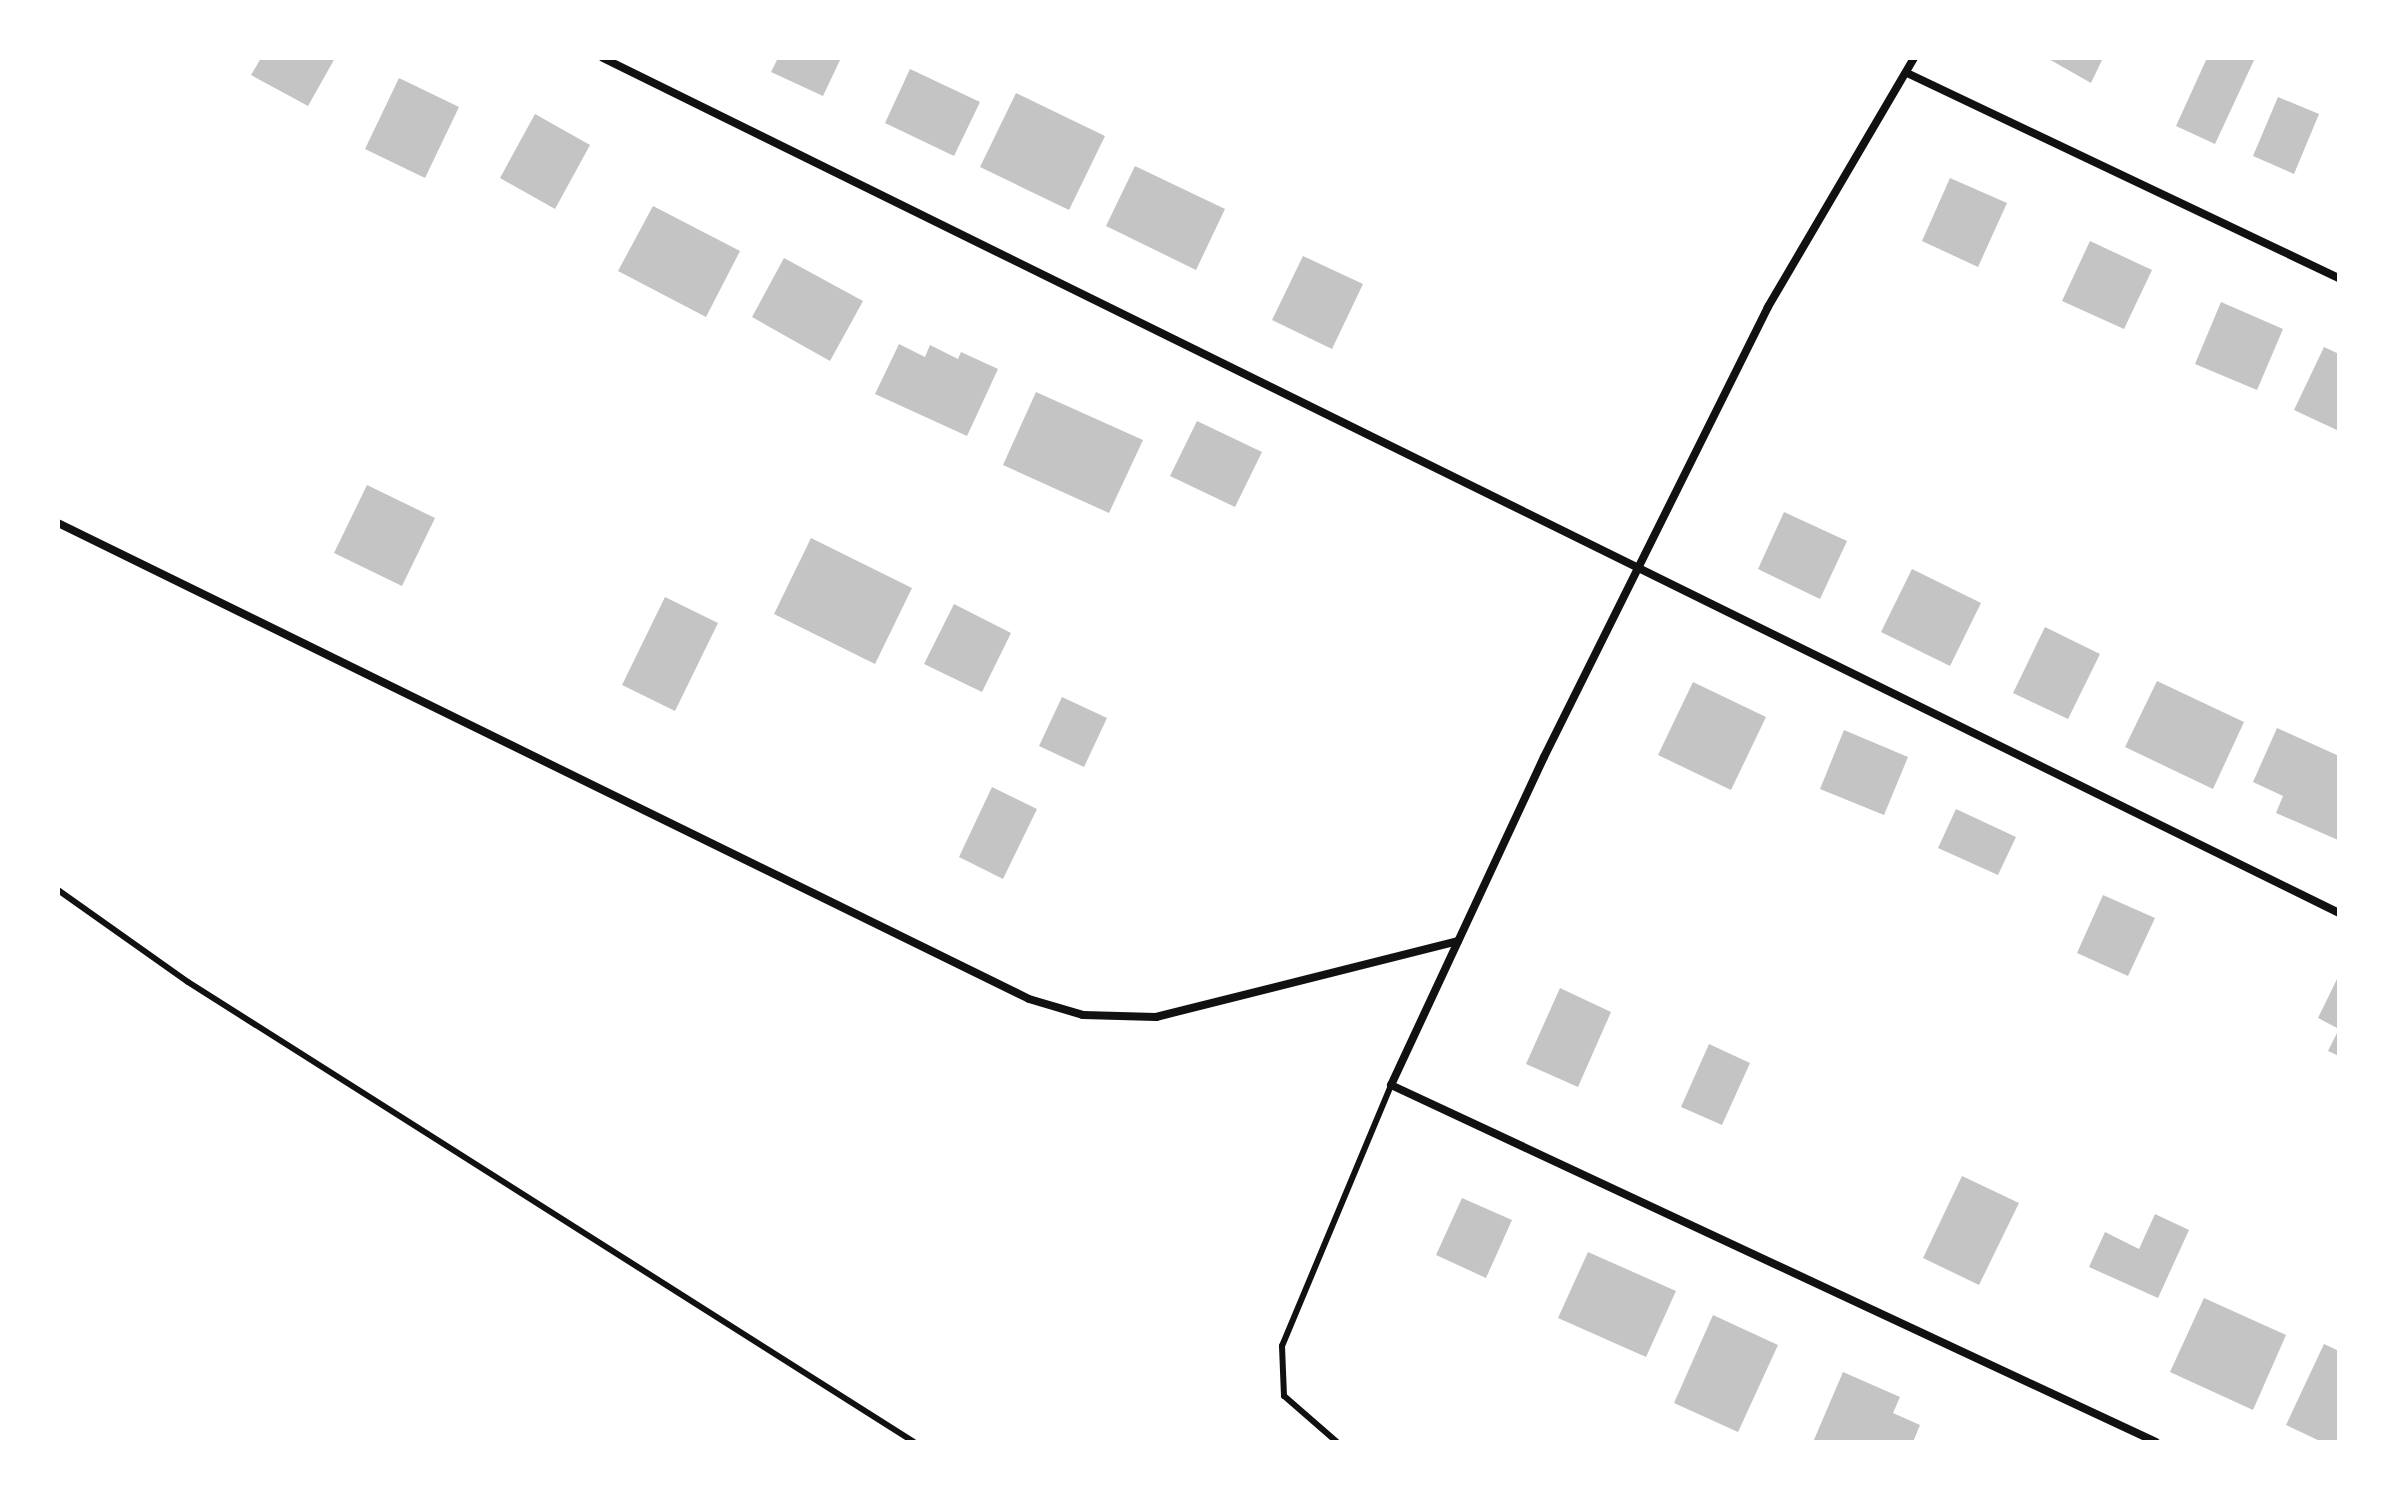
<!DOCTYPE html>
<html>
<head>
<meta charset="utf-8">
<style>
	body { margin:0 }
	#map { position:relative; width:2397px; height:1500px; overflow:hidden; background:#fff; font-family:"Fira Sans Condensed",sans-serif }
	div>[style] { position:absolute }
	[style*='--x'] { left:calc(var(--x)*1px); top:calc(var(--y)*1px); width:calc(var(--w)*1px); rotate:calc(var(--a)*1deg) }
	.building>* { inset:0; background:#c4c4c4 }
	.service>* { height:6px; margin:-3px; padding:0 3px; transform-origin:3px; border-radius:3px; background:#111 }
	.minor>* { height:8px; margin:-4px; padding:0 4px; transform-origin:4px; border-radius:4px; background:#111 }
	span { translate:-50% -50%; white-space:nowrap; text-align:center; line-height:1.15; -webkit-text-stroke:7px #fff; paint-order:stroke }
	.frame { position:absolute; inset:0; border:60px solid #fff; pointer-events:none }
</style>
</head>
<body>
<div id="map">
	<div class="building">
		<i style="clip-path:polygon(261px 58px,335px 58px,308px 106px,251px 75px)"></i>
		<i style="clip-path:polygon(778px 58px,841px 58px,823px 96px,771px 72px)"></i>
		<i style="clip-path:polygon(2047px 58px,2103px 58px,2091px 83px)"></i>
		<i style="clip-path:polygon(2207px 58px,2255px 58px,2215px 144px,2176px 126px)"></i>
		<i style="clip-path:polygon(910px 69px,980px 102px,954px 156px,885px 123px)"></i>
		<i style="clip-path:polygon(399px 78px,459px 107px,425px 178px,365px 149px)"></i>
		<i style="clip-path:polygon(1016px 93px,1105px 136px,1069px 210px,980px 167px)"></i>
		<i style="clip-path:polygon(2278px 97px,2319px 114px,2294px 174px,2253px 156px)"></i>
		<i style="clip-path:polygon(535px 114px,590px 145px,555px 209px,500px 178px)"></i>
		<i style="clip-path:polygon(1135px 166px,1225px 209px,1196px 270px,1106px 226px)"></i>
		<i style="clip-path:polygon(1950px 178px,2007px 203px,1978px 267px,1922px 241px)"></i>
		<i style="clip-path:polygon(653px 206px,740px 251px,706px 317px,618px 271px)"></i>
		<i style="clip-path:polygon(2090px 241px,2152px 270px,2124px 329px,2062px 301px)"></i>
		<i style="clip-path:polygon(1303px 256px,1363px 284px,1332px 349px,1272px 320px)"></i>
		<i style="clip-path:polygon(784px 258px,863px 301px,830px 361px,752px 317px)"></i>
		<i style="clip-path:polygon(2221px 302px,2283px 329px,2257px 390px,2195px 364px)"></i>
		<i style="clip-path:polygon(899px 344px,925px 357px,930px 345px,958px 359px,961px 352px,998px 369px,967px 436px,875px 394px)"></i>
		<i style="clip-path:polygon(2324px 347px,2339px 354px,2339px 431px,2294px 410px)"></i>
		<i style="clip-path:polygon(1036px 392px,1143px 440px,1109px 513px,1003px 465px)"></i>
		<i style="clip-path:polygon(1197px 421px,1262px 452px,1235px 507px,1170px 476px)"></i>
		<i style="clip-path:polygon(367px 485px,435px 518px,402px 586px,334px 553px)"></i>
		<i style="clip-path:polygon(1784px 512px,1847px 541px,1820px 599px,1758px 569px)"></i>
		<i style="clip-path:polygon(811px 538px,912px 588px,875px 664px,774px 614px)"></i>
		<i style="clip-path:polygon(1912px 569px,1981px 603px,1950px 666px,1881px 632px)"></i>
		<i style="clip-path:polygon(665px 597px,718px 623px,675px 711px,622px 685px)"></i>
		<i style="clip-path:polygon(954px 604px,1011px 633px,982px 692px,924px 664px)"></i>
		<i style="clip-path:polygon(2045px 627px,2100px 654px,2068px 719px,2013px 693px)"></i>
		<i style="clip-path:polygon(2157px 681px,2244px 722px,2213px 789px,2125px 747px)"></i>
		<i style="clip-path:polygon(1693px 682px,1766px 717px,1731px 790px,1658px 755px)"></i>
		<i style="clip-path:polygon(1062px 697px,1107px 718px,1084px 767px,1039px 746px)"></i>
		<i style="clip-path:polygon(2277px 728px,2339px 756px,2338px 840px,2276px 813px,2283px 796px,2253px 782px)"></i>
		<i style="clip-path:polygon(1844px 730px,1908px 757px,1884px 815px,1820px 789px)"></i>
		<i style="clip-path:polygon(992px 787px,1037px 809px,1003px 879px,959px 857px)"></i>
		<i style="clip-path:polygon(1956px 809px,2016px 837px,1998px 875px,1938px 848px)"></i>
		<i style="clip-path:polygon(2103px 895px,2155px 918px,2128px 976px,2077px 953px)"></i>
		<i style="clip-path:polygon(2339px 975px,2339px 1056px,2328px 1051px,2339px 1029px,2318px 1018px)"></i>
		<i style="clip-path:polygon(1560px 988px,1611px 1012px,1578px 1087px,1526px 1064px)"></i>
		<i style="clip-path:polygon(1709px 1044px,1750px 1063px,1722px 1125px,1681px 1107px)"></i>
		<i style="clip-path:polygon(1962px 1176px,2019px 1203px,1979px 1285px,1923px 1258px)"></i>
		<i style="clip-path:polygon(1462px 1198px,1512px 1220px,1486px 1278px,1436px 1255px)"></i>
		<i style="clip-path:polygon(2155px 1214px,2189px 1230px,2158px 1298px,2089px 1267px,2105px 1232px,2139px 1249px)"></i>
		<i style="clip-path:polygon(1588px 1252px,1676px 1291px,1646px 1357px,1558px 1318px)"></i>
		<i style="clip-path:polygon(2204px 1298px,2286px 1335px,2253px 1410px,2170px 1372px)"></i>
		<i style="clip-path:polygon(1713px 1315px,1778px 1345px,1738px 1432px,1674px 1403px)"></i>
		<i style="clip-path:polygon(2324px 1344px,2339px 1351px,2339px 1442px,2322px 1442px,2286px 1425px)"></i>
		<i style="clip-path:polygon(1843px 1372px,1900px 1397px,1893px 1413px,1920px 1425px,1913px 1442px,1813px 1442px)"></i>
	</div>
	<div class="service">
		<i style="--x:58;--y:890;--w:159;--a:35.3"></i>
		<i style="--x:188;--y:982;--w:859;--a:32.36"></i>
		<i style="--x:1337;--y:1442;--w:70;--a:-139"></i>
		<i style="--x:1284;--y:1396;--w:50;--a:-92.3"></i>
		<i style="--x:1282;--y:1346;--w:283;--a:-67.3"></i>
	</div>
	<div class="minor">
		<i style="--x:603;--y:58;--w:1935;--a:26.22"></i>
		<i style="--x:1914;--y:58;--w:289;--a:120.4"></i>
		<i style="--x:1768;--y:307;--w:503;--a:116.46"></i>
		<i style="--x:1544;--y:757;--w:362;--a:115"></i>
		<i style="--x:1391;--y:1085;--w:844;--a:25.02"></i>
		<i style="--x:1907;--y:73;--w:478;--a:25.4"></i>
		<i style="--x:58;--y:523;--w:1081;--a:26.11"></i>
		<i style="--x:1029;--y:999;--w:56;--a:16.5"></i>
		<i style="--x:1083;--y:1015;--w:73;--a:1.6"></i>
		<i style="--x:1156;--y:1017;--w:311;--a:-14.1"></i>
	</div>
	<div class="frame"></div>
</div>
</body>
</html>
